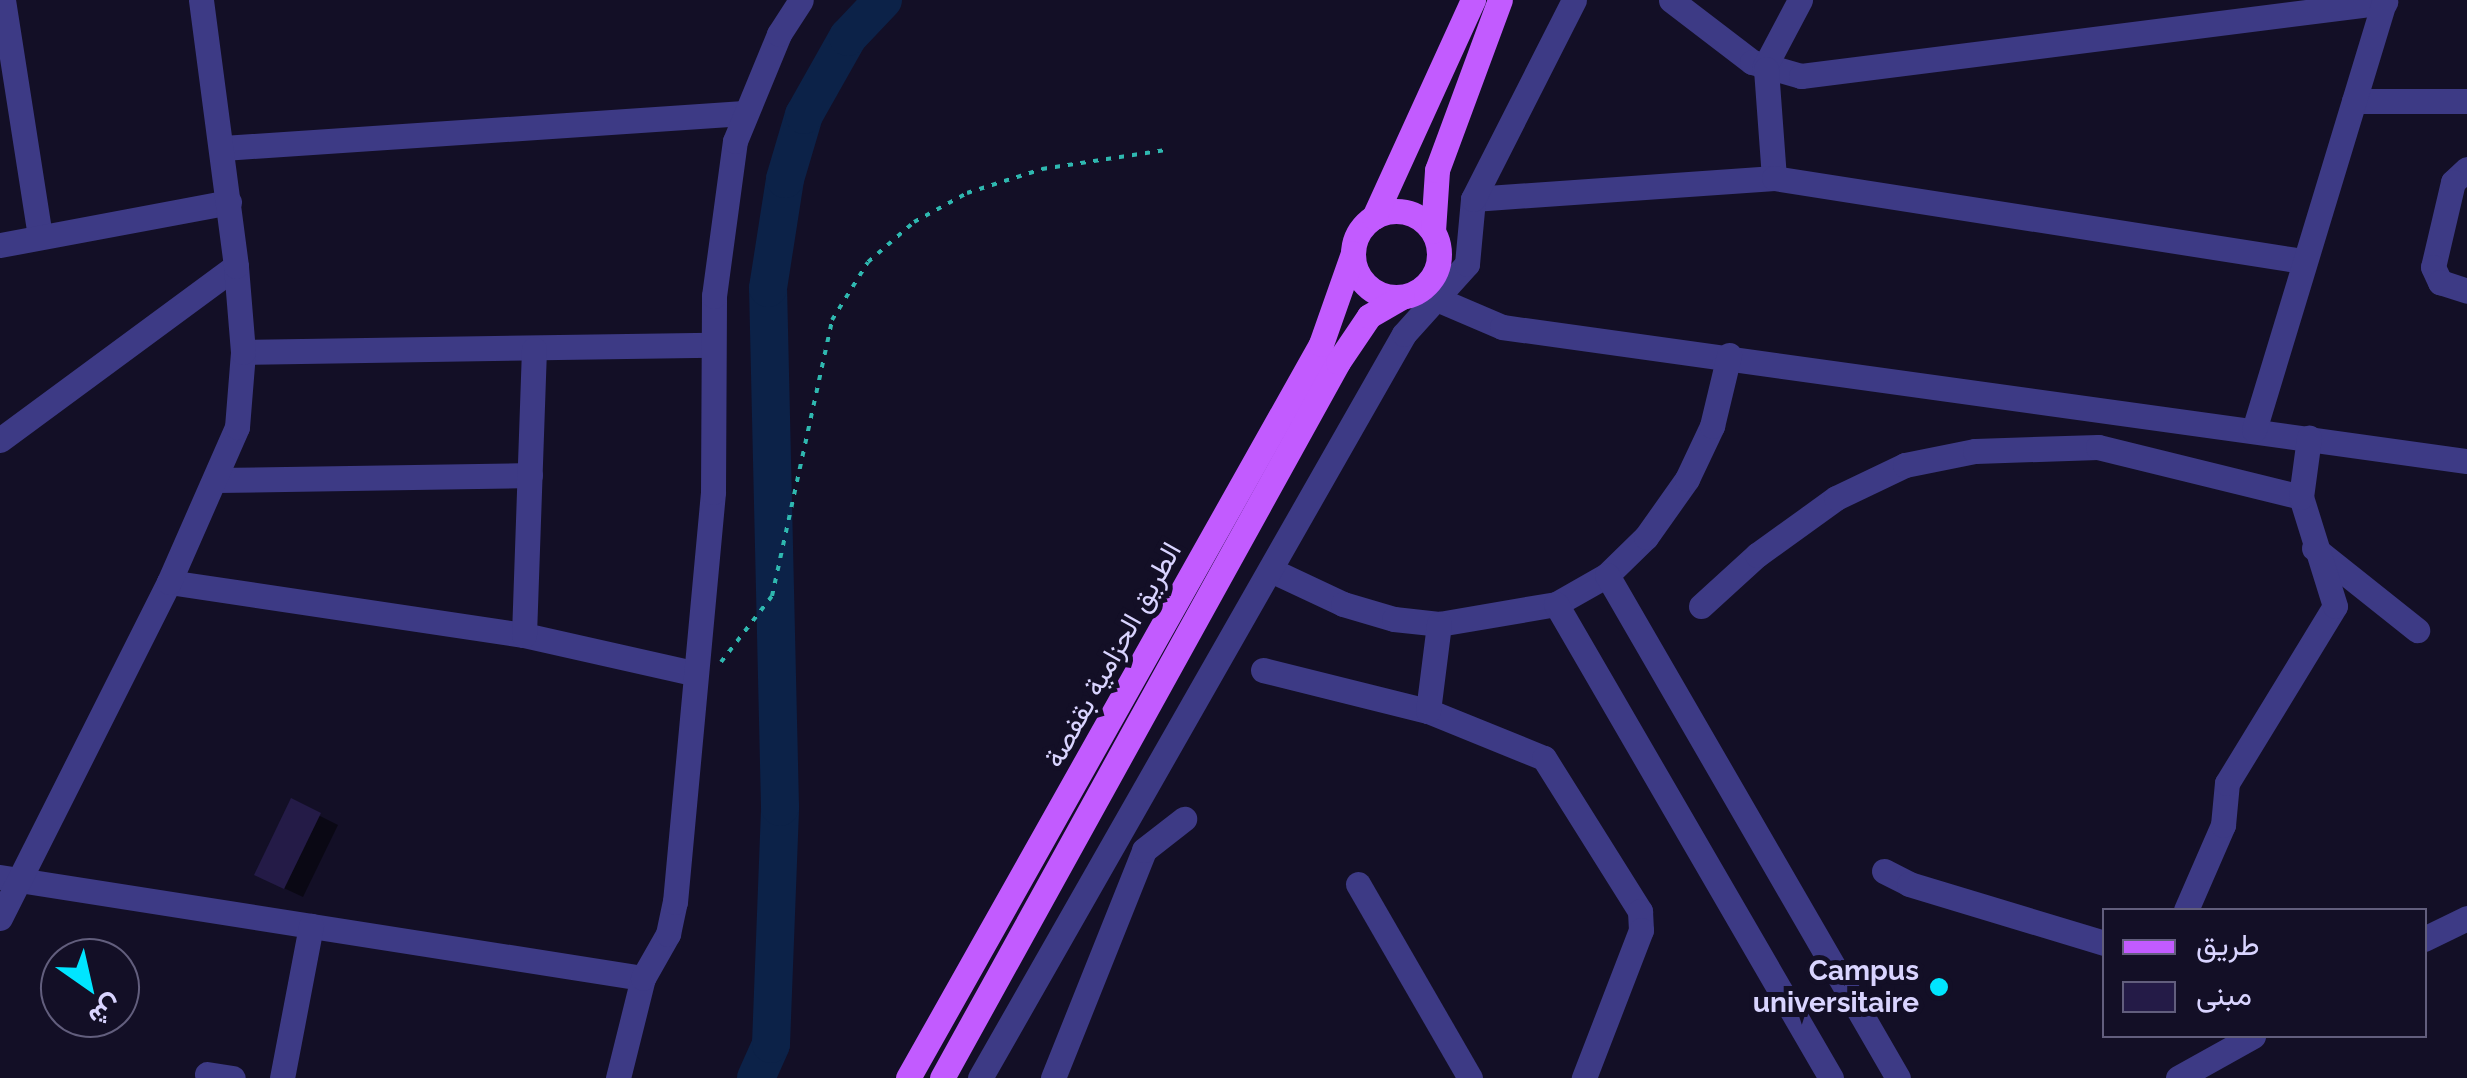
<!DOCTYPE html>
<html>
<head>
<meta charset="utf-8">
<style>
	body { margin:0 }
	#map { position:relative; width:2467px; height:1078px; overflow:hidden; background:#130f26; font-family:Raleway,Vazirmatn,sans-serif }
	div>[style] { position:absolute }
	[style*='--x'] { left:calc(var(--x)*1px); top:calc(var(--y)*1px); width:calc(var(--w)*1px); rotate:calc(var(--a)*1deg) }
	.shadow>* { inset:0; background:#0007 }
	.river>* { height:38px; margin:-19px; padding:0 19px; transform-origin:19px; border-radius:19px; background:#0c2248 }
	.building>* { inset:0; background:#241b47 }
	.path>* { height:4px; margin-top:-2px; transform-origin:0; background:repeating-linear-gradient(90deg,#2fb8b0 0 5px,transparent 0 13px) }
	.minor>* { height:25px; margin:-12.5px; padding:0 12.5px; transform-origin:12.5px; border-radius:12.5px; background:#3d3a85 }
	.major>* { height:25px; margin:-12.5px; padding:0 12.5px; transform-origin:12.5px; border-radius:12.5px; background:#c25bff }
	.major>.ring { margin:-12.5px; padding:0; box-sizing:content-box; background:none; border:25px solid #c25bff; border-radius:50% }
	.dots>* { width:28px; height:28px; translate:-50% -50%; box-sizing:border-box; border:5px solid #130f26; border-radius:50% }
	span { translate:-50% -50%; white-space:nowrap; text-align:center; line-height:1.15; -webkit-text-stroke:10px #130f26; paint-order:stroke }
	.street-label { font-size:28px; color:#d9d4ff }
	.poi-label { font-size:28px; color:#d9d4ff; font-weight:700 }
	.right { translate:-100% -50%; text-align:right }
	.legend { position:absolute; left:2102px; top:908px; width:325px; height:130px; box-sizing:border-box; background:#130f26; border:2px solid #625e7d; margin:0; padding:12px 18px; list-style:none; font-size:30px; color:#d9d4ff }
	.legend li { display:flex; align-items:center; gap:20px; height:50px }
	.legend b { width:50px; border:2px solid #625e7d }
	.north { position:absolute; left:40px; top:938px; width:100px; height:100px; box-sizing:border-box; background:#130f26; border:2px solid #625e7d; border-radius:50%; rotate:146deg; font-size:28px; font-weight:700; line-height:40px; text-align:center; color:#d9d4ff }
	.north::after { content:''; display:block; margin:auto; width:35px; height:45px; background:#00e5ff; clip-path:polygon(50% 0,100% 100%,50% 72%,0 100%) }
</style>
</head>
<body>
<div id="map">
	<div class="shadow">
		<i style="clip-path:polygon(292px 802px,338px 825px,303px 897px,275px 884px)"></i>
	</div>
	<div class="river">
		<i style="--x:756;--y:1078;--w:37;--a:-66"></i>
		<i style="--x:771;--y:1044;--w:237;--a:-87.8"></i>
		<i style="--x:780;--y:807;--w:519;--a:-91.32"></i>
		<i style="--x:768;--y:288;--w:110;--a:-81.1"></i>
		<i style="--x:785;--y:179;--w:67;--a:-73.5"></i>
		<i style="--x:804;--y:115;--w:90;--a:-60.6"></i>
		<i style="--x:848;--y:37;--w:51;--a:-46.6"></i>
	</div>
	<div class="building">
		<i style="clip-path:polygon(291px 798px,321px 813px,284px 889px,254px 875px)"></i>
	</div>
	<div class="path">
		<i style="--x:721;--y:662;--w:83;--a:-52.3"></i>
		<i style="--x:772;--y:596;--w:282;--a:-77.7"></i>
		<i style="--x:832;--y:320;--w:68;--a:-58.2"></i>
		<i style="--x:868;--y:262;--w:61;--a:-41"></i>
		<i style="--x:914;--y:222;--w:60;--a:-28.7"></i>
		<i style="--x:967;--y:193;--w:79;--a:-17.7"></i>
		<i style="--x:1042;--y:169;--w:125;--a:-8.7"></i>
	</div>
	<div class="minor">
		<i style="--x:3;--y:0;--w:239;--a:81.1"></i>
		<i style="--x:1671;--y:0;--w:102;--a:37.4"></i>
		<i style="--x:1752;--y:62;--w:51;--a:15.9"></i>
		<i style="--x:1801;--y:76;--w:589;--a:-7.22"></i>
		<i style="--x:1764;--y:68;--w:77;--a:-62.1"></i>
		<i style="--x:1766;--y:69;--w:109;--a:85.8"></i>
		<i style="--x:2354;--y:101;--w:113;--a:0"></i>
		<i style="--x:223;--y:148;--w:522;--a:-3.84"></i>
		<i style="--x:2467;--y:169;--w:19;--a:137"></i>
		<i style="--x:2453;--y:182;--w:87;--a:103.2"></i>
		<i style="--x:2433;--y:267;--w:17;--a:65"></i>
		<i style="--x:2440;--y:282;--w:28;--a:18"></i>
		<i style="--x:1473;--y:199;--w:302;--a:-4"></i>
		<i style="--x:1774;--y:178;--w:535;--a:8.92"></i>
		<i style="--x:0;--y:245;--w:233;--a:-10.6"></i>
		<i style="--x:1418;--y:291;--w:91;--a:23.2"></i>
		<i style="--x:1502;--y:327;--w:974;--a:7.91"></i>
		<i style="--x:243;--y:352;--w:469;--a:-0.9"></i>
		<i style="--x:2254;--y:430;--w:450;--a:-73.1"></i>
		<i style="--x:0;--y:440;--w:293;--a:-36.4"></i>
		<i style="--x:216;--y:480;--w:314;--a:-0.9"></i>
		<i style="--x:2314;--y:548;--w:132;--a:38.5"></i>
		<i style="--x:1273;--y:571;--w:77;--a:25.2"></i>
		<i style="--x:1343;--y:604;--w:53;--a:16.4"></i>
		<i style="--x:1394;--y:619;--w:45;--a:6.3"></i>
		<i style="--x:1439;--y:624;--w:119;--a:-9.7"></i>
		<i style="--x:1556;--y:604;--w:59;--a:-29.6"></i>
		<i style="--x:1607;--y:575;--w:54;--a:-44.3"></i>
		<i style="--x:1646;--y:537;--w:71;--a:-54.7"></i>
		<i style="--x:1687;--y:479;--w:59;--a:-64.7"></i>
		<i style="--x:1712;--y:426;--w:73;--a:-76.5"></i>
		<i style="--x:1607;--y:575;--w:581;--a:59.95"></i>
		<i style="--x:169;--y:582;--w:359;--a:8.5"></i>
		<i style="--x:524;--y:635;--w:172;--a:12.7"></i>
		<i style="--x:1556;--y:604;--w:548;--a:59.88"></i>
		<i style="--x:1701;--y:606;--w:76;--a:-42.3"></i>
		<i style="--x:1757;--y:555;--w:97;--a:-35.8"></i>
		<i style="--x:1836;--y:498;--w:76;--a:-25.6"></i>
		<i style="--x:1905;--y:465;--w:71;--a:-11.3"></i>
		<i style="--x:1975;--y:451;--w:123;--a:-1.9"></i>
		<i style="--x:2098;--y:447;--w:209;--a:13.8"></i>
		<i style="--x:524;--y:635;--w:286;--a:-88"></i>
		<i style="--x:1263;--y:670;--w:170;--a:14"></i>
		<i style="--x:1428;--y:711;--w:125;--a:22.1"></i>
		<i style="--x:1544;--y:758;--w:181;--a:57.9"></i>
		<i style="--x:1640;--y:911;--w:19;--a:87"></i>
		<i style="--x:1641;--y:930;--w:159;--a:111.1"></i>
		<i style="--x:1428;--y:711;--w:88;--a:-82.8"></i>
		<i style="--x:1884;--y:871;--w:28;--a:27"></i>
		<i style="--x:1909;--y:884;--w:204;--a:16.8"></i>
		<i style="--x:0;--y:877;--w:651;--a:8.93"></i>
		<i style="--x:1358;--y:884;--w:224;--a:60"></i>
		<i style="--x:2186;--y:910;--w:93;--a:-66.5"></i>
		<i style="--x:2223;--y:825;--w:42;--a:-84.6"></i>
		<i style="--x:2227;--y:783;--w:207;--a:-58.6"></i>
		<i style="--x:2335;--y:606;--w:114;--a:-107.3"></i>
		<i style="--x:2301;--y:497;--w:60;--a:-82.3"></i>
		<i style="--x:0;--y:918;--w:376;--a:-63.3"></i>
		<i style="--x:169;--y:582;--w:169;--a:-66.3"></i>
		<i style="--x:237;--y:427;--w:75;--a:-85.4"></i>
		<i style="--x:243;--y:352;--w:86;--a:-94.7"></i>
		<i style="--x:236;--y:266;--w:268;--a:-97.5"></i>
		<i style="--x:2424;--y:939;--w:48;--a:-26"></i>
		<i style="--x:207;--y:1074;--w:26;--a:9"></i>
		<i style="--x:282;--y:1078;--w:155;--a:-79.2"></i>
		<i style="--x:618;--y:1078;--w:103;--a:-76"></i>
		<i style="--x:643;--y:978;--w:51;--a:-60.4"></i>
		<i style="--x:668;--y:934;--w:33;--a:-78"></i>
		<i style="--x:675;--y:902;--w:412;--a:-84.7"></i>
		<i style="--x:713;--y:492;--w:196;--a:-89.7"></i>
		<i style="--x:714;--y:296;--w:156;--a:-82.3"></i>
		<i style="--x:735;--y:141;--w:116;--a:-67.6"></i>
		<i style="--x:779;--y:34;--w:40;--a:-57.1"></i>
		<i style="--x:980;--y:1078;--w:856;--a:-60.32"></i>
		<i style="--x:1404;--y:334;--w:94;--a:-48"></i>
		<i style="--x:1467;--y:264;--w:65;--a:-84.7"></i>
		<i style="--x:1473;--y:199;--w:223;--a:-63.1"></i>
		<i style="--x:1053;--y:1078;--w:245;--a:-68.2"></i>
		<i style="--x:1144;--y:850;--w:51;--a:-37.8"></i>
		<i style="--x:2178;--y:1078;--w:86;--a:-29.2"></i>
	</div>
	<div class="major">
		<i class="ring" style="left:1353px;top:211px;width:61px;height:61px"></i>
		<i style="--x:1374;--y:217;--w:239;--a:-65.5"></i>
		<i style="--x:1433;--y:231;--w:61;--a:-86.2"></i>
		<i style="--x:1437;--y:170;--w:181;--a:-69.7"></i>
		<i style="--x:908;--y:1078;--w:842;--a:-60.63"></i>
		<i style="--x:1321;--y:344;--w:96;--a:-70.6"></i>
		<i style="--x:942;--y:1078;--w:818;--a:-61.05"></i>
		<i style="--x:1338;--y:362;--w:55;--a:-56"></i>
		<i style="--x:1369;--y:316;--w:38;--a:-30"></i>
	</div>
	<div class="dots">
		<i style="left:1939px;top:987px;background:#00e5ff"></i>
	</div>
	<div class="street-label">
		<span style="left:1113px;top:655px;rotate:-61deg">الطريق الحزامية بقفصة</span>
	</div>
	<div class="poi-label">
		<span class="right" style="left:1919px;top:987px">Campus<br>universitaire</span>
	</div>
	<ul class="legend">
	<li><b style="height:12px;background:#c25bff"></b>طريق</li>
	<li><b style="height:28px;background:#241b47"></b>مبنى</li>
	</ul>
	<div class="north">ش</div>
</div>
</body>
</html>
